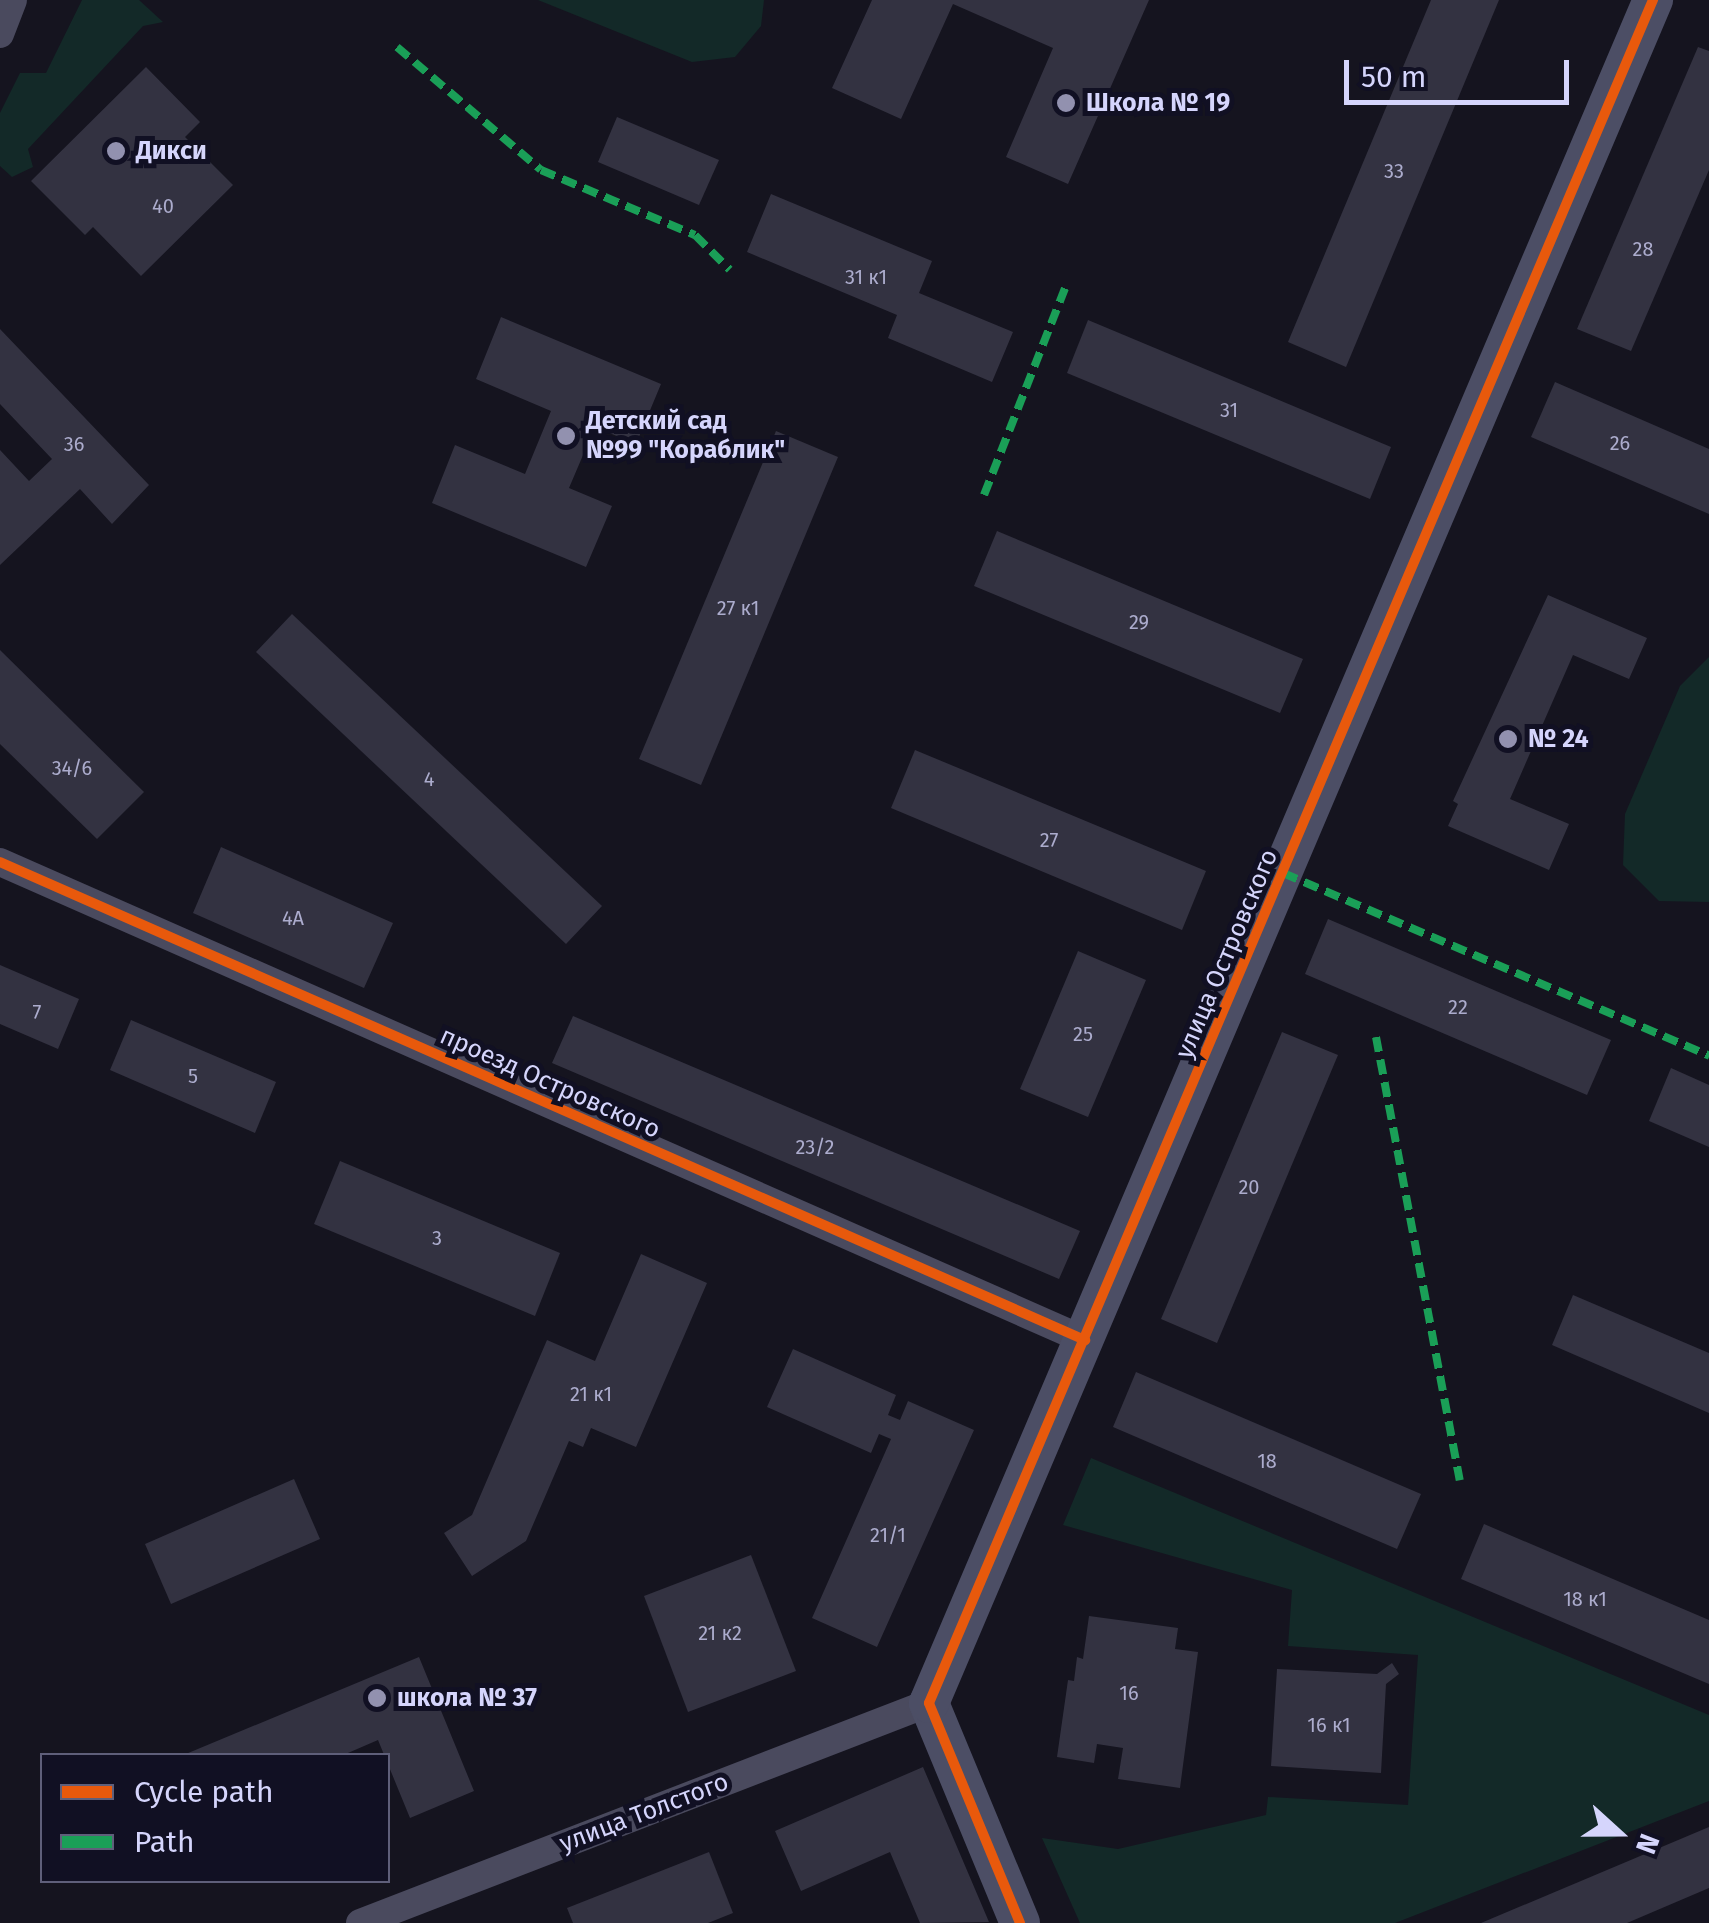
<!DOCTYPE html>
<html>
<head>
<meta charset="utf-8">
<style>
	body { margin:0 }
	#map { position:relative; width:1709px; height:1923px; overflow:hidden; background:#15141f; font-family:"Fira Sans",sans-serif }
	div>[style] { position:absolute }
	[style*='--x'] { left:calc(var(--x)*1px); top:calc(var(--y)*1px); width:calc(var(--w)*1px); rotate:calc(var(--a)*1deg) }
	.green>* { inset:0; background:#132928 }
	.building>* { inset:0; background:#333241 }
	.street>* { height:28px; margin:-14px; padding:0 14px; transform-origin:14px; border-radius:14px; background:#4a4a5e }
	.secondary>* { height:40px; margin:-20px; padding:0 20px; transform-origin:20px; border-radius:20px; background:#4c4e65 }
	.quiet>* { height:8px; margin-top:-4px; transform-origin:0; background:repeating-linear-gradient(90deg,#1a9f57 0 15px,transparent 0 23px) }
	.cycleway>* { height:10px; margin:-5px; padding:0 5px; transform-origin:5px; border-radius:5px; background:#e8590c }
	.dots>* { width:28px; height:28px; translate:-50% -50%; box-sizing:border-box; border:5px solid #111023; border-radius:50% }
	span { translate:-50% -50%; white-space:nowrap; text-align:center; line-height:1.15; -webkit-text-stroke:10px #111023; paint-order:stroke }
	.number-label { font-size:20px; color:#acaccd }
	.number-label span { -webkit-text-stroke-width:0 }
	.poi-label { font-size:25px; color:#d5d5fc; font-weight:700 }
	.left { translate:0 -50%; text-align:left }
	.street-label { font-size:25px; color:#d5d5fc }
	.legend { position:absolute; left:40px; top:1753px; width:350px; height:130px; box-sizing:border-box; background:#111023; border:2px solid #5f5f7a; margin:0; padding:12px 18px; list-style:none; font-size:30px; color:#d5d5fc }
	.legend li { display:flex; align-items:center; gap:20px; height:50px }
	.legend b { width:50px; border:2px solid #5f5f7a }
	.north { position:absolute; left:1569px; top:1783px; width:100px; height:100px; -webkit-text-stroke:8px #111023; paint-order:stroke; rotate:111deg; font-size:28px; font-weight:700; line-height:40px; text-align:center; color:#d5d5fc }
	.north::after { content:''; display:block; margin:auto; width:35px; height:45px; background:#d5d5fc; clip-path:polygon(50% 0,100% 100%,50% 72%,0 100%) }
	.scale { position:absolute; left:1344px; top:60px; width:225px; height:45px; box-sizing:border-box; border:5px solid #d5d5fc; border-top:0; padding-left:12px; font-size:30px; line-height:35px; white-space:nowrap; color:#d5d5fc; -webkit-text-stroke:8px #111023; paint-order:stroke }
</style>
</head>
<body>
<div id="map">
	<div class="green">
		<i style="clip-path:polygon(82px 0,139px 0,163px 22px,143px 26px,28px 149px,33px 167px,12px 177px,0 166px,0 113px,20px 73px,46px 73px)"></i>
		<i style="clip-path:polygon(538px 0,764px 0,761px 26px,735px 57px,692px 62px)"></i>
		<i style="clip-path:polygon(1709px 657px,1709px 902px,1659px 901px,1623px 865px,1625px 814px,1680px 686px)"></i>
		<i style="clip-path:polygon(1091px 1458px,1709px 1715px,1709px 1801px,1395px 1923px,1080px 1923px,1042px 1838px,1118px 1849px,1266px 1815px,1268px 1797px,1408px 1805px,1418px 1655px,1288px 1646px,1292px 1590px,1063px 1525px)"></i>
	</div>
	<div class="building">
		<i style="clip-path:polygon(872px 0,1149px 0,1068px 184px,1006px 157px,1053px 48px,953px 4px,901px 119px,832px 88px)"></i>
		<i style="clip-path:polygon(1431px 0,1499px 0,1346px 367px,1288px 342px)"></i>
		<i style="clip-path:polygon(1698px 47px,1709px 51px,1709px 170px,1631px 351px,1577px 329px)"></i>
		<i style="clip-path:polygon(146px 67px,200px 122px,185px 137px,233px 185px,141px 276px,93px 227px,85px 235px,31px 181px)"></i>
		<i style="clip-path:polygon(617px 117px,719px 160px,699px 205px,598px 162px)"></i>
		<i style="clip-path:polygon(771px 194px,932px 261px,919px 293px,1013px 332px,992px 382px,888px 338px,897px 315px,747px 252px)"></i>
		<i style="clip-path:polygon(501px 317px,661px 384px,636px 444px,595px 427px,569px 488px,612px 506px,586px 567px,432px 503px,455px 445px,525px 474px,551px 411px,476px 379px)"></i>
		<i style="clip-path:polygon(1088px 320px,1391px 447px,1370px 499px,1067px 373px)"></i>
		<i style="clip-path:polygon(0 329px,149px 485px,112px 524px,80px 489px,0 565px,0 450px,29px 481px,52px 459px,0 404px)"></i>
		<i style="clip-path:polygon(1555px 382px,1709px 449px,1709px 514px,1531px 437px)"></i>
		<i style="clip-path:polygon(776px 431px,838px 457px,701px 785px,639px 759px)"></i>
		<i style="clip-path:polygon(997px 531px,1303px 659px,1280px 713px,974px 586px)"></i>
		<i style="clip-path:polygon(1548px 595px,1647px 638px,1629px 679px,1573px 655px,1510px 799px,1569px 824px,1549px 870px,1448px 826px,1458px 804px,1453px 801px)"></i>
		<i style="clip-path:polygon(292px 614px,602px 906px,566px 944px,256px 652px)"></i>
		<i style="clip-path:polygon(0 650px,144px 792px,97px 839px,0 744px)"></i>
		<i style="clip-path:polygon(915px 750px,1206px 871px,1182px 930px,891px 808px)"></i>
		<i style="clip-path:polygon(221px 847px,393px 923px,364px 988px,193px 913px)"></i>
		<i style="clip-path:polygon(1328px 919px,1611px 1040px,1587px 1095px,1305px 974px)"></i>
		<i style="clip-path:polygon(1078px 951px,1146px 980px,1088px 1117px,1020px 1089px)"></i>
		<i style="clip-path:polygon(0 965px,79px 999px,58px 1049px,0 1024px)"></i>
		<i style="clip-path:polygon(573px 1016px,1080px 1231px,1059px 1279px,552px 1063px)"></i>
		<i style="clip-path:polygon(131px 1020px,276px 1082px,255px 1133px,110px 1070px)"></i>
		<i style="clip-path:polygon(1282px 1032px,1338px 1055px,1217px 1343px,1161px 1319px)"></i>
		<i style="clip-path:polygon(1671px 1068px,1709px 1085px,1709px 1147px,1649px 1121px)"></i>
		<i style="clip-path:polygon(340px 1161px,560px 1253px,535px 1316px,314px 1224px)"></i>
		<i style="clip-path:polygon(641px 1254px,707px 1283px,636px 1447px,591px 1428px,583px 1447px,569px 1441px,526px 1541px,472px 1576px,444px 1533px,472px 1515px,547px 1340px,595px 1361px)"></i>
		<i style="clip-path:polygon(1573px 1295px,1709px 1353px,1709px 1413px,1552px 1345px)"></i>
		<i style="clip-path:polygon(793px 1349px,896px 1395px,888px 1415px,900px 1420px,908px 1401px,974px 1430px,877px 1647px,812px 1618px,891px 1439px,879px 1434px,871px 1453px,767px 1407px)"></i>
		<i style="clip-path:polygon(1136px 1372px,1421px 1494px,1397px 1549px,1113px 1427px)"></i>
		<i style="clip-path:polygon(294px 1479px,320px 1539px,171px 1604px,145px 1544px)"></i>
		<i style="clip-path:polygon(1484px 1524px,1709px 1620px,1709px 1684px,1461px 1579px)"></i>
		<i style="clip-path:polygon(751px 1555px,796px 1671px,688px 1712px,644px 1596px)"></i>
		<i style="clip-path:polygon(1089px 1616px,1178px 1628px,1175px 1649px,1198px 1652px,1180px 1788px,1118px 1779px,1123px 1748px,1097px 1744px,1094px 1763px,1057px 1757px,1068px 1680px,1074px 1681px,1077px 1657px,1083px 1659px)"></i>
		<i style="clip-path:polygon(419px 1657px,474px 1791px,410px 1818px,378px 1740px,341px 1756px,181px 1756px)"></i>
		<i style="clip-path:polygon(1392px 1663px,1399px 1674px,1386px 1684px,1381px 1773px,1271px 1766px,1277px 1669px,1377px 1674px)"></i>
		<i style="clip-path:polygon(923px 1767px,989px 1922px,920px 1923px,890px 1852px,801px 1891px,775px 1831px)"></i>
		<i style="clip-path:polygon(1709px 1827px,1709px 1888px,1627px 1923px,1481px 1923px)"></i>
		<i style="clip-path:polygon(709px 1852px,733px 1913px,708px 1923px,573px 1923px,567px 1908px)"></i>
	</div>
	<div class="street">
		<i style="--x:0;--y:34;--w:36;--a:-69"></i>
		<i style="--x:0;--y:862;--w:1186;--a:23.78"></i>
		<i style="--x:360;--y:1923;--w:610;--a:-21.14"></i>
	</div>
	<div class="secondary">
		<i style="--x:1020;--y:1923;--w:238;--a:-112.5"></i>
		<i style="--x:929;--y:1703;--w:1851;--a:-66.97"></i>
	</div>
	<div class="quiet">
		<i style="--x:397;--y:47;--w:189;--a:40.5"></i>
		<i style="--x:541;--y:170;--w:167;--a:22.9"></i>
		<i style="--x:695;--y:235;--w:49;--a:45"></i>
		<i style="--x:984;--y:495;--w:222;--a:-68.6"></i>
		<i style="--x:1283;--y:873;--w:464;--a:23.2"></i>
		<i style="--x:1376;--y:1037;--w:451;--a:79.3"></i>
	</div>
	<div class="cycleway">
		<i style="--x:0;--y:862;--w:1186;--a:23.78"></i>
		<i style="--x:1020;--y:1923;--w:238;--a:-112.5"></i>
		<i style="--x:929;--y:1703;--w:1851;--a:-66.97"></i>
	</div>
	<div class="dots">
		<i style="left:1066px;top:103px;background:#9291af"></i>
		<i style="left:116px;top:151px;background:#9291af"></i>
		<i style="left:566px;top:436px;background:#9291af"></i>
		<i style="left:1508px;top:739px;background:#9291af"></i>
		<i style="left:377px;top:1698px;background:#9291af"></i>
	</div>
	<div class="number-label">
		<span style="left:1394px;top:171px">33</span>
		<span style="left:163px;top:206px">40</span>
		<span style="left:1643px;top:249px">28</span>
		<span style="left:866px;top:277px">31 к1</span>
		<span style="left:1229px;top:410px">31</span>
		<span style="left:1620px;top:443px">26</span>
		<span style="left:74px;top:444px">36</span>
		<span style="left:738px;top:608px">27 к1</span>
		<span style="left:1139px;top:622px">29</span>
		<span style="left:72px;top:768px">34/6</span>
		<span style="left:429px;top:779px">4</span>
		<span style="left:1049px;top:840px">27</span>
		<span style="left:293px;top:918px">4А</span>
		<span style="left:1458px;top:1007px">22</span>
		<span style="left:37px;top:1012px">7</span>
		<span style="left:1083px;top:1034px">25</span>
		<span style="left:193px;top:1076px">5</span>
		<span style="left:815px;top:1147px">23/2</span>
		<span style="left:1249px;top:1187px">20</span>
		<span style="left:437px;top:1238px">3</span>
		<span style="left:591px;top:1394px">21 к1</span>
		<span style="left:1267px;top:1461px">18</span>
		<span style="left:888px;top:1535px">21/1</span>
		<span style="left:1585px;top:1599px">18 к1</span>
		<span style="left:720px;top:1633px">21 к2</span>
		<span style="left:1129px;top:1693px">16</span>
		<span style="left:1329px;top:1725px">16 к1</span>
	</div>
	<div class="poi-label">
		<span class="left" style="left:1086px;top:103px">Школа № 19</span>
		<span class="left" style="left:136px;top:151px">Дикси</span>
		<span class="left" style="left:586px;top:436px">Детский сад<br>№99 "Кораблик"</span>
		<span class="left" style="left:1528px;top:739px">№ 24</span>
		<span class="left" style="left:397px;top:1698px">школа № 37</span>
	</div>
	<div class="street-label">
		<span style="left:1227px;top:954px;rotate:-67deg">улица Островского</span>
		<span style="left:550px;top:1083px;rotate:24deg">проезд Островского</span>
		<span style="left:644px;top:1813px;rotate:-21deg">улица Толстого</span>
	</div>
	<ul class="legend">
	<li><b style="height:12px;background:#e8590c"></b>Cycle path</li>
	<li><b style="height:12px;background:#1a9f57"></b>Path</li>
	</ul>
	<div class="north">N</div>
	<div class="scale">50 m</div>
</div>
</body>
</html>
